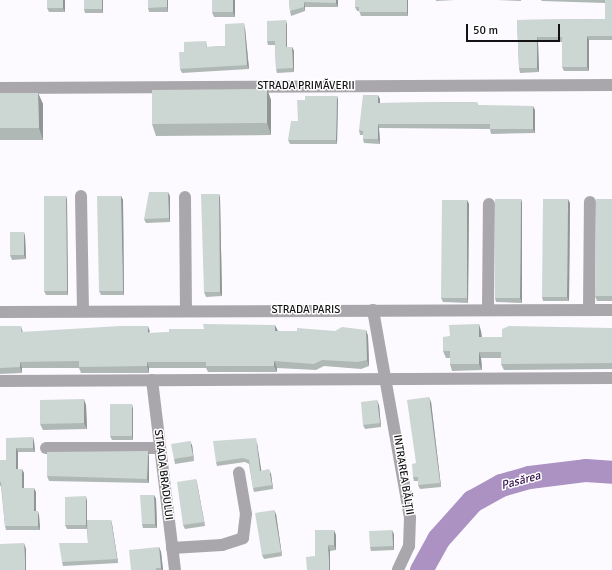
<!DOCTYPE html>
<html>
<head>
<meta charset="utf-8">
<style>
	body { margin:0 }
	#map { position:relative; width:612px; height:570px; overflow:hidden; background:#fcfaff; font-family:Signika,sans-serif }
	div>[style] { position:absolute }
	[style*='--x'] { left:calc(var(--x)*1px); top:calc(var(--y)*1px); width:calc(var(--w)*1px); rotate:calc(var(--a)*1deg) }
	.river>* { height:23px; margin:-11.5px; padding:0 11.5px; transform-origin:11.5px; border-radius:11.5px; background:#ac92c3 }
	.minor>* { height:12px; margin:-6px; padding:0 6px; transform-origin:6px; border-radius:6px; background:#a9a7ab }
	.wall>* { inset:0; background:#afb8b5 }
	.shaded-wall>* { inset:0; background:#8f9693 }
	.building>* { inset:0; background:#ccd6d2 }
	span { translate:-50% -50%; white-space:nowrap; text-align:center; line-height:1.15; -webkit-text-stroke:3px #fff; paint-order:stroke }
	.street-label { font-size:11px; color:#131215 }
	.water-label { font-size:12px; color:#381550; font-style:italic }
	.scale { position:absolute; left:466px; top:24px; width:94px; height:18px; box-sizing:border-box; border:2px solid #131215; border-top:0; padding-left:5px; font-size:12px; line-height:14px; white-space:nowrap; color:#131215; -webkit-text-stroke:3px #fff; paint-order:stroke }
</style>
</head>
<body>
<div id="map">
	<div class="river">
		<i style="--x:421;--y:570;--w:35;--a:-61"></i>
		<i style="--x:438;--y:539;--w:51;--a:-48.2"></i>
		<i style="--x:472;--y:501;--w:33;--a:-29"></i>
		<i style="--x:501;--y:485;--w:29;--a:-16"></i>
		<i style="--x:529;--y:477;--w:56;--a:-7.1"></i>
		<i style="--x:585;--y:470;--w:27;--a:4"></i>
	</div>
	<div class="minor">
		<i style="--x:0;--y:88;--w:612;--a:-0.28"></i>
		<i style="--x:81;--y:196;--w:115;--a:89"></i>
		<i style="--x:185;--y:197;--w:114;--a:89.5"></i>
		<i style="--x:488;--y:309;--w:105;--a:-89.5"></i>
		<i style="--x:373;--y:310;--w:211;--a:79.9"></i>
		<i style="--x:410;--y:518;--w:28;--a:92"></i>
		<i style="--x:409;--y:546;--w:26;--a:115"></i>
		<i style="--x:589;--y:310;--w:108;--a:-89.5"></i>
		<i style="--x:0;--y:312;--w:612;--a:-0.19"></i>
		<i style="--x:152;--y:380;--w:191;--a:83.1"></i>
		<i style="--x:0;--y:381;--w:612;--a:-0.28"></i>
		<i style="--x:46;--y:448;--w:113;--a:0"></i>
		<i style="--x:172;--y:548;--w:50;--a:-3.4"></i>
		<i style="--x:222;--y:545;--w:22;--a:-18"></i>
		<i style="--x:243;--y:538;--w:24;--a:-83"></i>
		<i style="--x:246;--y:514;--w:42;--a:-99.7"></i>
	</div>
	<div class="wall">
		<i style="clip-path:polygon(47px 0,65px 0,65px 12px,49px 12px,47px 8px)"></i>
		<i style="clip-path:polygon(103px 0,103px 13px,85px 13px,84px 9px)"></i>
		<i style="clip-path:polygon(148px 0,168px 0,168px 12px,149px 12px,148px 8px)"></i>
		<i style="clip-path:polygon(212px 0,235px 0,235px 17px,214px 17px,212px 12px)"></i>
		<i style="clip-path:polygon(289px 0,338px 0,338px 7px,305px 7px,305px 11px,291px 16px,290px 11px)"></i>
		<i style="clip-path:polygon(355px 0,408px 0,408px 16px,361px 16px,359px 11px,357px 11px,355px 7px)"></i>
		<i style="clip-path:polygon(436px 0,455px 0,436px 1px)"></i>
		<i style="clip-path:polygon(497px 0,521px 0,521px 1px)"></i>
		<i style="clip-path:polygon(541px 0,612px 0,612px 40px,589px 40px,589px 71px,564px 71px,562px 67px,562px 42px,538px 42px,539px 72px,520px 73px,519px 68px,517px 20px,605px 19px,605px 3px,542px 1px)"></i>
		<i style="clip-path:polygon(287px 25px,287px 47px,292px 47px,294px 51px,294px 72px,277px 73px,276px 69px,275px 45px,268px 45px,267px 41px)"></i>
		<i style="clip-path:polygon(245px 28px,249px 69px,182px 73px,180px 69px,184px 52px,206px 41px,207px 47px,225px 46px)"></i>
		<i style="clip-path:polygon(267px 89px,271px 100px,271px 135px,156px 136px,152px 124px)"></i>
		<i style="clip-path:polygon(0 93px,38px 93px,43px 104px,43px 140px,0 140px)"></i>
		<i style="clip-path:polygon(337px 96px,338px 100px,337px 144px,290px 144px,288px 140px,298px 121px,305px 100px)"></i>
		<i style="clip-path:polygon(380px 99px,380px 103px,477px 102px,478px 105px,535px 110px,535px 133px,491px 134px,490px 129px,379px 128px,380px 144px,364px 143px,363px 139px,363px 135px,360px 135px,359px 130px)"></i>
		<i style="clip-path:polygon(219px 194px,220px 198px,222px 296px,206px 297px,204px 292px)"></i>
		<i style="clip-path:polygon(66px 196px,67px 200px,68px 295px,46px 295px,44px 291px)"></i>
		<i style="clip-path:polygon(121px 196px,123px 200px,124px 295px,101px 295px,99px 291px)"></i>
		<i style="clip-path:polygon(170px 196px,170px 222px,146px 223px,144px 219px)"></i>
		<i style="clip-path:polygon(521px 199px,522px 203px,522px 303px,496px 302px,495px 298px)"></i>
		<i style="clip-path:polygon(612px 199px,612px 301px,597px 301px,595px 296px)"></i>
		<i style="clip-path:polygon(467px 200px,469px 204px,468px 303px,443px 302px,441px 298px)"></i>
		<i style="clip-path:polygon(570px 203px,569px 301px,543px 301px,542px 297px)"></i>
		<i style="clip-path:polygon(25px 236px,26px 259px,12px 260px,10px 255px)"></i>
		<i style="clip-path:polygon(0 326px,21px 326px,23px 332px,150px 333px,335px 331px,366px 330px,368px 336px,369px 366px,361px 369px,324px 366px,316px 370px,277px 368px,277px 372px,208px 372px,206px 368px,149px 368px,149px 373px,81px 373px,79px 368px,22px 368px,22px 373px,0 374px)"></i>
		<i style="clip-path:polygon(612px 328px,612px 369px,504px 370px,501px 364px,501px 358px,481px 358px,482px 370px,452px 371px,450px 364px,450px 358px,446px 358px,443px 351px,450px 336px,481px 331px,482px 337px,502px 337px)"></i>
		<i style="clip-path:polygon(431px 402px,441px 487px,420px 489px,418px 485px,418px 481px,414px 481px,413px 477px,416px 463px)"></i>
		<i style="clip-path:polygon(86px 405px,87px 429px,43px 430px,40px 424px)"></i>
		<i style="clip-path:polygon(379px 405px,381px 427px,365px 429px,363px 425px)"></i>
		<i style="clip-path:polygon(133px 409px,133px 440px,112px 440px,110px 436px)"></i>
		<i style="clip-path:polygon(6px 438px,34px 441px,35px 452px,18px 452px,18px 469px,24px 473px,24px 488px,36px 492px,36px 511px,39px 515px,40px 530px,6px 530px,5px 526px,1px 486px,0 486px,0 460px,6px 460px)"></i>
		<i style="clip-path:polygon(257px 443px,261px 471px,271px 474px,273px 489px,254px 492px,253px 488px,249px 464px,245px 462px,217px 466px,216px 462px)"></i>
		<i style="clip-path:polygon(192px 445px,194px 461px,175px 464px,174px 459px)"></i>
		<i style="clip-path:polygon(149px 456px,149px 483px,49px 481px,47px 476px)"></i>
		<i style="clip-path:polygon(196px 479px,197px 483px,205px 526px,185px 529px,183px 525px)"></i>
		<i style="clip-path:polygon(154px 495px,156px 499px,157px 528px,143px 528px,142px 524px)"></i>
		<i style="clip-path:polygon(87px 501px,87px 520px,111px 520px,112px 524px,118px 563px,63px 566px,62px 562px,88px 543px,87px 529px,67px 529px,65px 525px)"></i>
		<i style="clip-path:polygon(276px 514px,282px 556px,264px 559px,262px 555px)"></i>
		<i style="clip-path:polygon(394px 534px,394px 550px,371px 551px,370px 547px)"></i>
		<i style="clip-path:polygon(336px 535px,336px 550px,330px 551px,315px 556px)"></i>
		<i style="clip-path:polygon(159px 547px,161px 552px,163px 570px,131px 570px)"></i>
	</div>
	<div class="shaded-wall">
		<i style="clip-path:polygon(63px 0,65px 0,65px 12px,63px 8px)"></i>
		<i style="clip-path:polygon(102px 0,103px 0,103px 13px,102px 9px)"></i>
		<i style="clip-path:polygon(167px 0,168px 0,168px 12px,167px 7px)"></i>
		<i style="clip-path:polygon(233px 0,235px 0,235px 17px,233px 12px)"></i>
		<i style="clip-path:polygon(336px 0,338px 0,338px 7px,336px 3px)"></i>
		<i style="clip-path:polygon(407px 0,408px 0,408px 16px,407px 12px)"></i>
		<i style="clip-path:polygon(304px 2px,305px 7px,305px 11px,304px 7px)"></i>
		<i style="clip-path:polygon(286px 20px,287px 25px,287px 51px,286px 47px)"></i>
		<i style="clip-path:polygon(244px 23px,245px 28px,249px 69px,247px 65px)"></i>
		<i style="clip-path:polygon(587px 36px,589px 40px,589px 71px,587px 67px)"></i>
		<i style="clip-path:polygon(537px 37px,538px 42px,539px 72px,537px 68px)"></i>
		<i style="clip-path:polygon(292px 47px,294px 51px,294px 72px,293px 68px)"></i>
		<i style="clip-path:polygon(267px 89px,271px 100px,271px 135px,267px 123px)"></i>
		<i style="clip-path:polygon(38px 93px,43px 104px,43px 140px,39px 128px)"></i>
		<i style="clip-path:polygon(378px 95px,380px 99px,380px 107px,378px 103px)"></i>
		<i style="clip-path:polygon(337px 96px,338px 100px,337px 144px,336px 140px)"></i>
		<i style="clip-path:polygon(533px 106px,535px 110px,535px 133px,533px 129px)"></i>
		<i style="clip-path:polygon(378px 124px,379px 128px,380px 144px,378px 139px)"></i>
		<i style="clip-path:polygon(168px 192px,170px 196px,170px 222px,169px 218px)"></i>
		<i style="clip-path:polygon(219px 194px,220px 198px,222px 296px,220px 292px)"></i>
		<i style="clip-path:polygon(66px 196px,67px 200px,68px 295px,67px 291px)"></i>
		<i style="clip-path:polygon(121px 196px,123px 200px,124px 295px,123px 291px)"></i>
		<i style="clip-path:polygon(521px 199px,522px 203px,522px 303px,520px 298px)"></i>
		<i style="clip-path:polygon(568px 199px,570px 203px,569px 301px,567px 297px)"></i>
		<i style="clip-path:polygon(467px 200px,469px 204px,468px 303px,467px 298px)"></i>
		<i style="clip-path:polygon(24px 232px,25px 236px,26px 259px,24px 255px)"></i>
		<i style="clip-path:polygon(479px 324px,481px 331px,482px 343px,479px 337px)"></i>
		<i style="clip-path:polygon(275px 325px,278px 331px,275px 331px)"></i>
		<i style="clip-path:polygon(148px 326px,150px 332px,148px 333px)"></i>
		<i style="clip-path:polygon(366px 330px,368px 336px,369px 366px,367px 360px)"></i>
		<i style="clip-path:polygon(479px 352px,481px 358px,482px 370px,479px 364px)"></i>
		<i style="clip-path:polygon(274px 361px,277px 368px,277px 372px,274px 366px)"></i>
		<i style="clip-path:polygon(20px 362px,22px 368px,22px 373px,20px 367px)"></i>
		<i style="clip-path:polygon(147px 362px,149px 368px,149px 373px,147px 366px)"></i>
		<i style="clip-path:polygon(429px 397px,431px 402px,441px 487px,440px 483px)"></i>
		<i style="clip-path:polygon(84px 399px,86px 405px,87px 429px,84px 423px)"></i>
		<i style="clip-path:polygon(377px 400px,379px 405px,381px 427px,380px 423px)"></i>
		<i style="clip-path:polygon(132px 404px,133px 409px,133px 440px,132px 436px)"></i>
		<i style="clip-path:polygon(33px 437px,34px 441px,35px 452px,33px 448px)"></i>
		<i style="clip-path:polygon(256px 438px,257px 443px,262px 475px,260px 471px)"></i>
		<i style="clip-path:polygon(190px 441px,192px 445px,194px 461px)"></i>
		<i style="clip-path:polygon(16px 448px,18px 452px,18px 473px,16px 469px)"></i>
		<i style="clip-path:polygon(148px 451px,149px 456px,149px 483px,147px 479px)"></i>
		<i style="clip-path:polygon(22px 469px,24px 473px,24px 492px,22px 488px)"></i>
		<i style="clip-path:polygon(269px 469px,271px 474px,273px 489px,272px 485px)"></i>
		<i style="clip-path:polygon(196px 479px,197px 483px,205px 526px,204px 522px)"></i>
		<i style="clip-path:polygon(34px 488px,36px 492px,36px 515px,34px 511px)"></i>
		<i style="clip-path:polygon(154px 495px,156px 499px,157px 528px,155px 524px)"></i>
		<i style="clip-path:polygon(86px 496px,87px 501px,87px 529px,86px 525px)"></i>
		<i style="clip-path:polygon(274px 510px,276px 514px,282px 556px,281px 552px)"></i>
		<i style="clip-path:polygon(38px 511px,39px 515px,40px 530px,38px 526px)"></i>
		<i style="clip-path:polygon(111px 520px,112px 524px,118px 563px,117px 559px)"></i>
		<i style="clip-path:polygon(334px 530px,336px 535px,336px 550px,334px 545px)"></i>
		<i style="clip-path:polygon(392px 530px,394px 534px,394px 550px,393px 546px)"></i>
		<i style="clip-path:polygon(24px 543px,26px 549px,26px 570px,25px 570px)"></i>
		<i style="clip-path:polygon(328px 545px,330px 551px,330px 570px,329px 570px)"></i>
		<i style="clip-path:polygon(159px 547px,161px 552px,163px 570px,162px 570px,161px 568px)"></i>
	</div>
	<div class="building">
		<i style="clip-path:polygon(47px 0,63px 0,63px 8px,47px 8px)"></i>
		<i style="clip-path:polygon(84px 0,102px 0,102px 9px,84px 9px)"></i>
		<i style="clip-path:polygon(148px 0,167px 0,167px 7px,148px 8px)"></i>
		<i style="clip-path:polygon(212px 0,233px 0,233px 12px,212px 12px)"></i>
		<i style="clip-path:polygon(289px 0,336px 0,336px 3px,304px 2px,304px 7px,290px 11px)"></i>
		<i style="clip-path:polygon(355px 0,407px 0,407px 12px,359px 12px,359px 7px,355px 7px)"></i>
		<i style="clip-path:polygon(605px 0,612px 0,612px 36px,587px 36px,587px 67px,562px 67px,562px 37px,537px 37px,537px 68px,519px 68px,517px 20px,605px 19px)"></i>
		<i style="clip-path:polygon(286px 20px,286px 47px,292px 47px,293px 68px,276px 69px,275px 41px,267px 41px,267px 21px)"></i>
		<i style="clip-path:polygon(244px 23px,247px 65px,180px 69px,179px 52px,184px 52px,184px 42px,206px 41px,206px 47px,225px 46px,225px 24px)"></i>
		<i style="clip-path:polygon(267px 89px,267px 123px,152px 124px,152px 90px)"></i>
		<i style="clip-path:polygon(0 93px,38px 93px,39px 128px,0 128px)"></i>
		<i style="clip-path:polygon(363px 95px,378px 95px,378px 103px,477px 102px,477px 105px,533px 106px,533px 129px,490px 129px,490px 124px,378px 124px,378px 139px,363px 139px,363px 131px,359px 130px)"></i>
		<i style="clip-path:polygon(305px 96px,337px 96px,336px 140px,288px 140px,291px 121px,298px 121px,297px 100px,305px 100px)"></i>
		<i style="clip-path:polygon(149px 192px,168px 192px,169px 218px,144px 219px)"></i>
		<i style="clip-path:polygon(201px 194px,219px 194px,220px 292px,204px 292px)"></i>
		<i style="clip-path:polygon(44px 196px,66px 196px,67px 291px,44px 291px)"></i>
		<i style="clip-path:polygon(97px 196px,121px 196px,123px 291px,99px 291px)"></i>
		<i style="clip-path:polygon(495px 199px,521px 199px,520px 298px,495px 298px)"></i>
		<i style="clip-path:polygon(543px 199px,568px 199px,567px 297px,542px 297px)"></i>
		<i style="clip-path:polygon(596px 199px,612px 199px,612px 296px,595px 296px)"></i>
		<i style="clip-path:polygon(442px 200px,467px 200px,467px 298px,441px 298px)"></i>
		<i style="clip-path:polygon(10px 232px,24px 232px,24px 255px,10px 255px)"></i>
		<i style="clip-path:polygon(203px 324px,275px 325px,275px 331px,297px 331px,297px 328px,335px 331px,342px 327px,366px 330px,367px 360px,358px 362px,322px 360px,314px 364px,274px 361px,274px 366px,206px 366px,206px 362px,147px 362px,147px 366px,79px 367px,79px 361px,20px 362px,20px 367px,0 368px,0 326px,21px 326px,21px 332px,120px 326px,148px 326px,148px 333px,169px 332px,169px 329px,204px 329px)"></i>
		<i style="clip-path:polygon(479px 324px,479px 337px,502px 337px,502px 329px,509px 326px,612px 328px,612px 363px,501px 364px,501px 352px,479px 352px,479px 364px,450px 364px,450px 351px,443px 351px,443px 337px,450px 336px,449px 325px)"></i>
		<i style="clip-path:polygon(429px 397px,440px 483px,418px 485px,418px 477px,413px 477px,412px 464px,416px 463px,407px 400px)"></i>
		<i style="clip-path:polygon(84px 399px,84px 423px,40px 424px,40px 400px)"></i>
		<i style="clip-path:polygon(377px 400px,380px 423px,363px 425px,361px 402px)"></i>
		<i style="clip-path:polygon(110px 404px,132px 404px,132px 436px,110px 436px)"></i>
		<i style="clip-path:polygon(33px 437px,33px 448px,16px 448px,16px 469px,22px 469px,22px 488px,34px 488px,34px 511px,38px 511px,38px 526px,5px 526px,1px 482px,0 482px,0 460px,6px 460px,6px 438px)"></i>
		<i style="clip-path:polygon(256px 438px,260px 471px,269px 469px,272px 485px,253px 488px,249px 460px,243px 458px,216px 462px,213px 441px)"></i>
		<i style="clip-path:polygon(190px 441px,193px 456px,174px 459px,171px 444px)"></i>
		<i style="clip-path:polygon(148px 451px,147px 479px,47px 476px,47px 452px)"></i>
		<i style="clip-path:polygon(196px 479px,204px 522px,183px 525px,177px 482px)"></i>
		<i style="clip-path:polygon(140px 495px,154px 495px,155px 524px,142px 524px)"></i>
		<i style="clip-path:polygon(86px 496px,86px 525px,65px 525px,65px 497px)"></i>
		<i style="clip-path:polygon(274px 510px,281px 552px,262px 555px,255px 513px)"></i>
		<i style="clip-path:polygon(87px 520px,111px 520px,117px 559px,62px 562px,59px 543px,88px 543px)"></i>
		<i style="clip-path:polygon(315px 530px,334px 530px,334px 545px,328px 545px,329px 570px,307px 570px,306px 557px,315px 556px)"></i>
		<i style="clip-path:polygon(392px 530px,393px 546px,370px 547px,369px 531px)"></i>
		<i style="clip-path:polygon(24px 543px,25px 570px,0 570px,0 544px)"></i>
		<i style="clip-path:polygon(159px 547px,161px 568px,156px 568px,156px 570px,131px 570px,129px 550px)"></i>
	</div>
	<div class="street-label">
		<span style="left:306px;top:86px">STRADA PRIMĂVERII</span>
		<span style="left:306px;top:310px">STRADA PARIS</span>
		<span style="left:163px;top:475px;rotate:83deg">STRADA BRADULUI</span>
		<span style="left:403px;top:475px;rotate:81deg">INTRAREA BĂLȚII</span>
	</div>
	<div class="water-label">
		<span style="left:521px;top:481px;rotate:-15deg">Pasărea</span>
	</div>
	<div class="scale">50 m</div>
</div>
</body>
</html>
